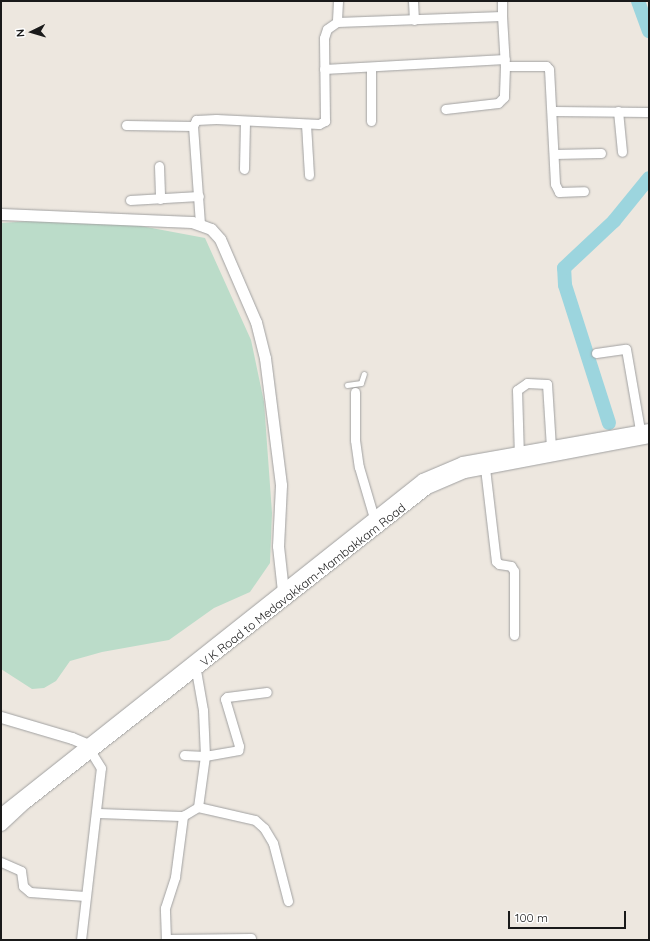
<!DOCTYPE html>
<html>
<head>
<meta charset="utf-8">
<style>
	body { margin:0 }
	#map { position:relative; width:650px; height:941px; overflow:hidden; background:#ede7df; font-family:Quicksand,sans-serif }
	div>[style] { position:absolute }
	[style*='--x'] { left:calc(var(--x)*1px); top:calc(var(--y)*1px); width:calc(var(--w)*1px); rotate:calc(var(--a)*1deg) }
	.wetland>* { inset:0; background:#bbdcc9 }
	.river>* { height:14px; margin:-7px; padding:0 7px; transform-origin:7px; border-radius:7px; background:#9cd5de }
	.roads { filter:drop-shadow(0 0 1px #a1a1a1) drop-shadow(0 0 1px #a1a1a1) }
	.service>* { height:4.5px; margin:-2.25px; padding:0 2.25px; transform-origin:2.25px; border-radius:2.25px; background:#fff }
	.minor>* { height:9px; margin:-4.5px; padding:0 4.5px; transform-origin:4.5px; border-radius:4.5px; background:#fff }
	.tertiary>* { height:11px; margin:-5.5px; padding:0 5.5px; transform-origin:5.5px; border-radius:5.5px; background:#fff }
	span { translate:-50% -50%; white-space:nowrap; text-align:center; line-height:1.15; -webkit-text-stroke:3px #fff; paint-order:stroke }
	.street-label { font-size:12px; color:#1a1a1a }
	.frame { position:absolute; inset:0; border:2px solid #1a1a1a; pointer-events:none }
	.north { position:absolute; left:12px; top:12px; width:40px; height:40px; -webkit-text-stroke:3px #fff; paint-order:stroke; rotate:265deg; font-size:11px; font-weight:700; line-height:16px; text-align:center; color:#1a1a1a }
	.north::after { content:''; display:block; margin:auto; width:14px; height:18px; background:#1a1a1a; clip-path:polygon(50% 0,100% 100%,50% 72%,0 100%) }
	.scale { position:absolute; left:508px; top:911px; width:118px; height:18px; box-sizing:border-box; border:2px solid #1a1a1a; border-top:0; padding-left:5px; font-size:12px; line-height:14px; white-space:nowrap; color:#1a1a1a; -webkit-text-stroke:3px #fff; paint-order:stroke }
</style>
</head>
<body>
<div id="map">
	<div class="wetland">
		<i style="clip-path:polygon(93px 217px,205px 238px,251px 340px,264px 402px,272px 513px,270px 563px,250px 592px,214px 608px,169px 640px,102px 652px,70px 661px,56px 681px,44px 688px,32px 689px,1px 669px,1px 223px)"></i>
	</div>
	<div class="river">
		<i style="--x:638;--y:1;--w:32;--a:70"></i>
		<i style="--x:609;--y:423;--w:145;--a:-107.7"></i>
		<i style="--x:565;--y:285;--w:17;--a:-93"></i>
		<i style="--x:564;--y:268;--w:69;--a:-43.2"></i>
		<i style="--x:614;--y:221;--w:55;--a:-50.9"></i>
	</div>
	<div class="roads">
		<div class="service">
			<i style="--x:347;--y:385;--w:14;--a:-8"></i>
			<i style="--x:361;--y:383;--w:9;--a:-72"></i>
		</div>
		<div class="minor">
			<i style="--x:338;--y:1;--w:21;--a:93"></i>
			<i style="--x:337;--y:22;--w:165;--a:-2.1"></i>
			<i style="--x:502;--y:16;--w:50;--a:86.6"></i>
			<i style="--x:505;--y:66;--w:31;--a:92"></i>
			<i style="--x:504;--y:97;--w:8;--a:135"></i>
			<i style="--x:498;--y:103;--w:53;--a:173.5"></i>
			<i style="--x:413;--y:1;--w:19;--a:87"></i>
			<i style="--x:502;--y:16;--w:15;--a:-90"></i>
			<i style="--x:505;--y:66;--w:41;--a:0"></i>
			<i style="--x:546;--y:66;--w:4;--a:45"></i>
			<i style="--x:549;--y:69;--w:115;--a:87"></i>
			<i style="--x:555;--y:184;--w:9;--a:63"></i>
			<i style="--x:559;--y:192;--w:25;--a:-2"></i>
			<i style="--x:371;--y:67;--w:54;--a:90"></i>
			<i style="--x:324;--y:69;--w:181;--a:-3.2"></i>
			<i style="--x:553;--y:111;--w:94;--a:0.6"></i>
			<i style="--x:618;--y:111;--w:41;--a:84.4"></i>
			<i style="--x:306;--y:124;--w:51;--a:86.6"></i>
			<i style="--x:126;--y:125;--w:67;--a:0.9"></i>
			<i style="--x:193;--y:126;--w:7;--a:-63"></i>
			<i style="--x:196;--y:120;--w:20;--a:-3"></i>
			<i style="--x:216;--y:119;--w:103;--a:2.8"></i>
			<i style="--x:319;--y:124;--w:7;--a:-27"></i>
			<i style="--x:325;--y:121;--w:83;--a:-90.7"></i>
			<i style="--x:324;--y:38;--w:9;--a:-72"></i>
			<i style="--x:327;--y:29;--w:12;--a:-35"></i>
			<i style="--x:193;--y:126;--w:97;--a:85.9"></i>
			<i style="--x:554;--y:154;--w:47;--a:-1.2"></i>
			<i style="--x:159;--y:166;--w:33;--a:88"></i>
			<i style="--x:244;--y:169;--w:48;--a:-88.8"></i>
			<i style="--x:130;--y:200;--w:69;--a:-3.3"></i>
			<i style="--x:596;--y:353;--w:30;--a:-8"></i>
			<i style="--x:626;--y:349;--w:82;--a:80.2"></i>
			<i style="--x:355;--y:392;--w:48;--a:90"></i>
			<i style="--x:355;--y:440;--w:27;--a:82"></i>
			<i style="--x:359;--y:467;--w:53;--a:73.6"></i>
			<i style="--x:519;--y:457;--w:67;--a:-91.7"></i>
			<i style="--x:517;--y:390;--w:12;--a:-35"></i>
			<i style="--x:527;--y:383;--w:20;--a:3"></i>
			<i style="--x:547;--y:384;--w:63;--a:86.4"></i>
			<i style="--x:485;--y:468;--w:94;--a:83.3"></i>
			<i style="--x:496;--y:561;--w:4;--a:45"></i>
			<i style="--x:499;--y:564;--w:12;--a:9"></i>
			<i style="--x:511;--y:566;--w:6;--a:59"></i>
			<i style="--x:514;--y:571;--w:64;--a:90"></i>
			<i style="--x:184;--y:755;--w:21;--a:3"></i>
			<i style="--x:205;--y:756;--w:34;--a:-10"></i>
			<i style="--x:238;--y:750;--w:4;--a:-76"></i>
			<i style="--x:239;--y:746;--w:49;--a:-106.6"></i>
			<i style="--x:225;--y:699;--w:3;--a:-45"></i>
			<i style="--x:227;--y:697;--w:40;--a:-7.1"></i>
			<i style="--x:198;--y:807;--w:58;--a:12.8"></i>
			<i style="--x:255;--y:820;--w:12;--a:42"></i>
			<i style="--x:264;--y:828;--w:17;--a:59"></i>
			<i style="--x:273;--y:843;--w:60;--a:75.5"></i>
			<i style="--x:96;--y:813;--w:87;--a:2"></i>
			<i style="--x:1;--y:862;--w:22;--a:24"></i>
			<i style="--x:21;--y:871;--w:15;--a:82"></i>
			<i style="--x:23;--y:886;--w:9;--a:41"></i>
			<i style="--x:30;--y:892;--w:55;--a:4.2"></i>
			<i style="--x:166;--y:939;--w:85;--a:-0.7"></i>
			<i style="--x:81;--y:940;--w:173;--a:-83.4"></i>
			<i style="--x:101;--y:768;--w:19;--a:-122"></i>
			<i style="--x:166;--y:940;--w:32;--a:-92"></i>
			<i style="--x:165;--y:908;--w:33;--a:-72"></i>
			<i style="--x:175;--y:877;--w:62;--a:-82.5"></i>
			<i style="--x:183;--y:816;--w:17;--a:-31"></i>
			<i style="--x:198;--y:807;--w:51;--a:-82.2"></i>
			<i style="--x:205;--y:756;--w:46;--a:-92.5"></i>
			<i style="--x:203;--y:710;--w:40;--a:-100"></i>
		</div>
		<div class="tertiary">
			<i style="--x:1;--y:214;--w:191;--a:2.4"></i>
			<i style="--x:192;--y:222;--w:20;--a:20"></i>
			<i style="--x:211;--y:229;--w:13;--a:48"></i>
			<i style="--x:220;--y:239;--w:90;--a:66.6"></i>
			<i style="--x:256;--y:322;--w:37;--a:76"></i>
			<i style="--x:265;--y:358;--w:128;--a:82.8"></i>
			<i style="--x:281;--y:485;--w:61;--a:92.8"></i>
			<i style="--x:278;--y:546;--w:45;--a:83.7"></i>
			<i style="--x:283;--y:591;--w:6;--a:59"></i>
			<i style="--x:1;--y:717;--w:74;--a:16.5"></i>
			<i style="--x:72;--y:738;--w:15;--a:23"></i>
			<i style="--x:86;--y:744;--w:6;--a:59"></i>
			<i style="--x:1;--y:813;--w:537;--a:-38.43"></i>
			<i style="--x:422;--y:479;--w:43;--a:-23"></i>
			<i style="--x:462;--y:462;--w:190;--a:-10"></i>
			<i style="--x:1;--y:825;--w:34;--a:-43"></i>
			<i style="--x:26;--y:802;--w:509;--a:-38.06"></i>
			<i style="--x:427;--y:488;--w:40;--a:-23.4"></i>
			<i style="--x:464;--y:472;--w:188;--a:-10.7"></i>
		</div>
	</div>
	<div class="street-label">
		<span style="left:303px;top:585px;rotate:-38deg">V.K Road to Medavakkam-Mambakkam Road</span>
	</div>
	<div class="frame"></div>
	<div class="north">N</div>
	<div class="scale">100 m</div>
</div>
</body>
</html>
